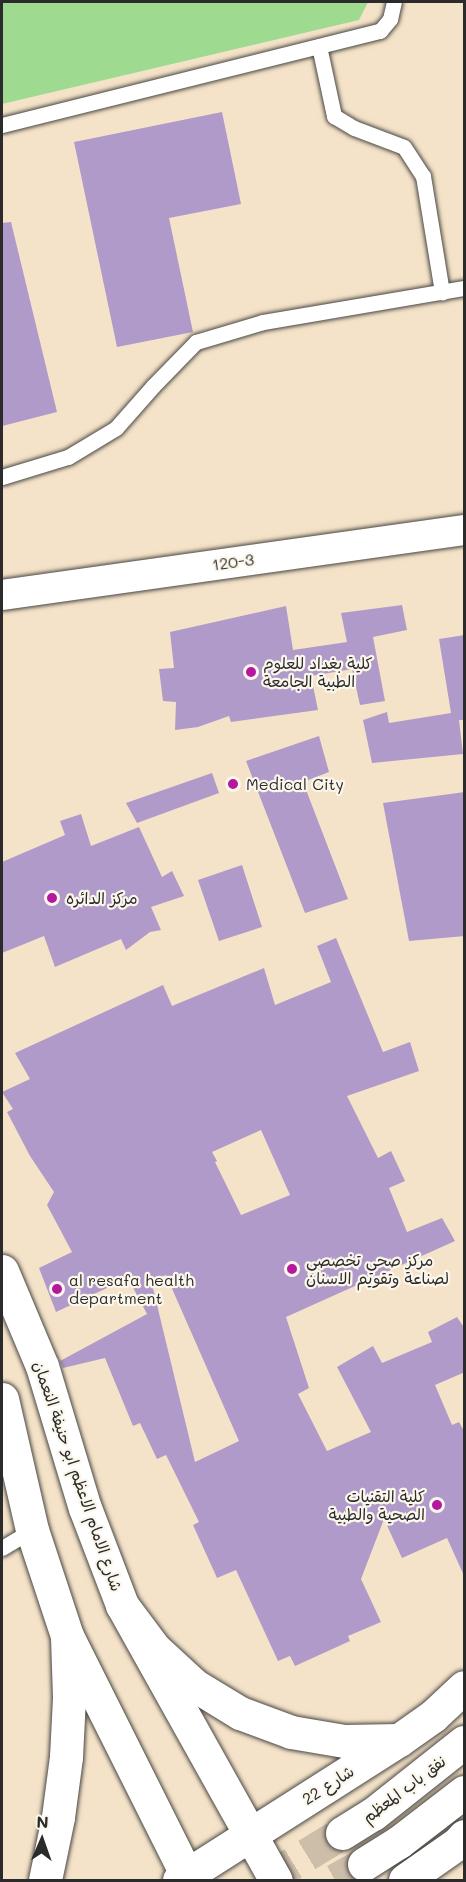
<!DOCTYPE html>
<html>
<head>
<meta charset="utf-8">
<style>
	body { margin:0 }
	#map { position:relative; width:466px; height:1882px; overflow:hidden; background:#f5e3c9; font-family:Mali,"Playpen Sans Arabic",sans-serif }
	div>[style] { position:absolute }
	[style*='--x'] { left:calc(var(--x)*1px); top:calc(var(--y)*1px); width:calc(var(--w)*1px); rotate:calc(var(--a)*1deg) }
	.green>* { inset:0; background:#9edb90 }
	.building>* { inset:0; background:#b09ac9 }
	.primary-tunnel>* { height:33px; margin-top:-16.5px; transform-origin:0; background:repeating-linear-gradient(90deg,#cdbea9 0 33px,transparent 0 49px) }
	.roads { filter:drop-shadow(0 0 2px #494743) drop-shadow(0 0 2px #494743) }
	.service>* { height:15px; margin:-7.5px; padding:0 7.5px; transform-origin:7.5px; border-radius:7.5px; background:#fff }
	.minor>* { height:30px; margin:-15px; padding:0 15px; transform-origin:15px; border-radius:15px; background:#fff }
	.secondary>* { height:33px; margin:-16.5px; padding:0 16.5px; transform-origin:16.5px; border-radius:16.5px; background:#fff }
	.primary>* { height:33px; margin:-16.5px; padding:0 16.5px; transform-origin:16.5px; border-radius:16.5px; background:#fff }
	.dots>* { width:16px; height:16px; translate:-50% -50%; box-sizing:border-box; border:3px solid #fbf7ec; border-radius:50% }
	span { translate:-50% -50%; white-space:nowrap; text-align:center; line-height:1.15; -webkit-text-stroke:4.5px #fbf7ec; paint-order:stroke }
	.street-label { font-size:16px; color:#2b2b2b }
	.poi-label { font-size:16px; color:#2b2b2b }
	.left { translate:0 -50%; text-align:left }
	.right { translate:-100% -50%; text-align:right }
	.frame { position:absolute; inset:0; border:3px solid #2b2b2b; pointer-events:none }
	.north { position:absolute; left:12px; top:1810px; width:60px; height:60px; -webkit-text-stroke:4px #fbf7ec; paint-order:stroke; rotate:2deg; font-size:16px; font-weight:700; line-height:24px; text-align:center; color:#2b2b2b }
	.north::after { content:''; display:block; margin:auto; width:21px; height:27px; background:#2b2b2b; clip-path:polygon(50% 0,100% 100%,50% 72%,0 100%) }
</style>
</head>
<body>
<div id="map">
	<div class="green">
		<i style="clip-path:polygon(2px 2px,368px 2px,359px 20px,2px 104px)"></i>
	</div>
	<div class="building">
		<i style="clip-path:polygon(222px 112px,241px 204px,169px 218px,193px 332px,117px 347px,74px 142px)"></i>
		<i style="clip-path:polygon(11px 222px,57px 412px,2px 426px,2px 223px)"></i>
		<i style="clip-path:polygon(402px 605px,407px 630px,373px 637px,385px 701px,360px 705px,352px 669px,311px 676px,318px 710px,231px 722px,229px 716px,198px 727px,175px 730px,176px 702px,163px 701px,159px 669px,174px 668px,170px 632px,286px 606px,293px 650px,347px 642px,341px 613px)"></i>
		<i style="clip-path:polygon(465px 635px,465px 720px,459px 720px,463px 754px,372px 763px,363px 720px,387px 712px,389px 723px,451px 713px,439px 639px)"></i>
		<i style="clip-path:polygon(319px 736px,329px 772px,303px 782px,348px 899px,305px 913px,246px 761px)"></i>
		<i style="clip-path:polygon(212px 773px,219px 793px,137px 823px,126px 803px)"></i>
		<i style="clip-path:polygon(465px 792px,465px 936px,409px 941px,383px 803px)"></i>
		<i style="clip-path:polygon(81px 814px,91px 846px,139px 827px,162px 877px,172px 871px,184px 896px,151px 907px,161px 930px,150px 932px,126px 950px,121px 939px,55px 967px,44px 936px,2px 953px,2px 862px,65px 835px,60px 821px)"></i>
		<i style="clip-path:polygon(242px 865px,262px 927px,219px 941px,198px 880px)"></i>
		<i style="clip-path:polygon(evenodd,336px 938px,383px 1052px,410px 1042px,419px 1071px,347px 1096px,378px 1158px,391px 1151px,405px 1181px,389px 1188px,407px 1232px,442px 1218px,455px 1241px,286px 1317px,309px 1388px,298px 1394px,327px 1451px,371px 1432px,337px 1367px,373px 1346px,382px 1363px,432px 1342px,428px 1332px,457px 1317px,465px 1329px,465px 1372px,435px 1385px,452px 1425px,459px 1422px,465px 1433px,465px 1578px,447px 1538px,402px 1558px,384px 1519px,361px 1579px,381px 1622px,348px 1636px,350px 1641px,295px 1666px,290px 1656px,278px 1661px,236px 1570px,217px 1578px,193px 1525px,199px 1522px,166px 1455px,157px 1459px,140px 1423px,133px 1426px,105px 1358px,63px 1368px,60px 1361px,147px 1314px,128px 1278px,56px 1312px,39px 1268px,72px 1252px,47px 1205px,54px 1192px,30px 1156px,7px 1112px,13px 1109px,2px 1092px,30px 1079px,15px 1053px,163px 985px,172px 1006px,264px 968px,275px 1005px,331px 982px,317px 946px,336px 938px,261px 1130px,290px 1195px,241px 1215px,215px 1162px,217px 1161px,212px 1152px,261px 1130px,336px 938px,166px 1275px,239px 1441px,195px 1462px,151px 1280px,166px 1275px)"></i>
	</div>
	<div class="primary-tunnel">
		<i style="--x:265;--y:1880;--w:90;--a:-31.4"></i>
		<i style="--x:335;--y:1880;--w:33;--a:-29"></i>
	</div>
	<div class="roads">
		<div class="service">
			<i style="--x:319;--y:46;--w:72;--a:77.9"></i>
			<i style="--x:334;--y:116;--w:23;--a:31"></i>
			<i style="--x:354;--y:128;--w:53;--a:20.8"></i>
			<i style="--x:404;--y:147;--w:35;--a:57"></i>
			<i style="--x:423;--y:176;--w:118;--a:80.7"></i>
			<i style="--x:2;--y:125;--w:390;--a:-14"></i>
			<i style="--x:380;--y:31;--w:16;--a:-50"></i>
			<i style="--x:390;--y:19;--w:17;--a:-77"></i>
			<i style="--x:2;--y:477;--w:69;--a:-16.9"></i>
			<i style="--x:68;--y:457;--w:56;--a:-31.1"></i>
			<i style="--x:116;--y:428;--w:56;--a:-48.6"></i>
			<i style="--x:153;--y:386;--w:62;--a:-45.7"></i>
			<i style="--x:196;--y:342;--w:70;--a:-16.6"></i>
			<i style="--x:263;--y:322;--w:204;--a:-9.6"></i>
			<i style="--x:2;--y:1548;--w:35;--a:-31"></i>
		</div>
		<div class="minor">
			<i style="--x:2;--y:595;--w:467;--a:-8"></i>
		</div>
		<div class="secondary">
			<i style="--x:2;--y:1271;--w:103;--a:67.2"></i>
			<i style="--x:42;--y:1366;--w:148;--a:73.2"></i>
			<i style="--x:85;--y:1508;--w:104;--a:69.1"></i>
			<i style="--x:122;--y:1605;--w:315;--a:60.8"></i>
			<i style="--x:2;--y:1399;--w:134;--a:77.1"></i>
			<i style="--x:32;--y:1530;--w:112;--a:71.7"></i>
			<i style="--x:67;--y:1636;--w:273;--a:63.4"></i>
		</div>
		<div class="primary">
			<i style="--x:122;--y:1605;--w:54;--a:53.3"></i>
			<i style="--x:154;--y:1648;--w:54;--a:42.8"></i>
			<i style="--x:194;--y:1685;--w:54;--a:31.3"></i>
			<i style="--x:240;--y:1713;--w:54;--a:20.4"></i>
			<i style="--x:291;--y:1732;--w:54;--a:9.6"></i>
			<i style="--x:344;--y:1741;--w:55;--a:-1"></i>
			<i style="--x:342;--y:1833;--w:36;--a:-32"></i>
			<i style="--x:373;--y:1814;--w:116;--a:-38.4"></i>
			<i style="--x:364;--y:1864;--w:41;--a:-32.2"></i>
			<i style="--x:399;--y:1842;--w:82;--a:-37.6"></i>
			<i style="--x:45;--y:1880;--w:64;--a:-78.3"></i>
			<i style="--x:58;--y:1817;--w:61;--a:-82.4"></i>
			<i style="--x:66;--y:1757;--w:60;--a:-87.1"></i>
			<i style="--x:69;--y:1697;--w:61;--a:-91.9"></i>
			<i style="--x:179;--y:1880;--w:261;--a:-32.5"></i>
			<i style="--x:399;--y:1740;--w:42;--a:-35.2"></i>
			<i style="--x:433;--y:1716;--w:42;--a:-43.1"></i>
			<i style="--x:405;--y:1880;--w:65;--a:-34.9"></i>
			<i style="--x:458;--y:1843;--w:9;--a:-49"></i>
		</div>
	</div>
	<div class="dots">
		<i style="left:251px;top:672px;background:#b5179e"></i>
		<i style="left:233px;top:784px;background:#b5179e"></i>
		<i style="left:52px;top:898px;background:#b5179e"></i>
		<i style="left:292px;top:1269px;background:#b5179e"></i>
		<i style="left:57px;top:1289px;background:#b5179e"></i>
		<i style="left:437px;top:1505px;background:#b5179e"></i>
	</div>
	<div class="street-label">
		<span style="left:233px;top:562px;rotate:-8deg">120-3</span>
		<span style="left:78px;top:1476px;rotate:71deg">شارع الامام الاعظم ابو حنيفة النعمان</span>
		<span style="left:328px;top:1785px;rotate:-33deg">شارع 22</span>
		<span style="left:404px;top:1789px;rotate:-37deg">نفق باب المعظم</span>
	</div>
	<div class="poi-label">
		<span class="left" style="left:263px;top:672px">كلية بغداد للعلوم<br>الطبية الجامعة</span>
		<span class="left" style="left:246px;top:784px">Medical City</span>
		<span class="left" style="left:66px;top:898px">مركز الدائره</span>
		<span class="left" style="left:306px;top:1269px">مركز صحي تخصصي<br>لصناعة وتقويم الاسنان</span>
		<span class="left" style="left:69px;top:1289px">al resafa health<br>department</span>
		<span class="right" style="left:425px;top:1505px">كلية التقنيات<br>الصحية والطبية</span>
	</div>
	<div class="frame"></div>
	<div class="north">N</div>
</div>
</body>
</html>
